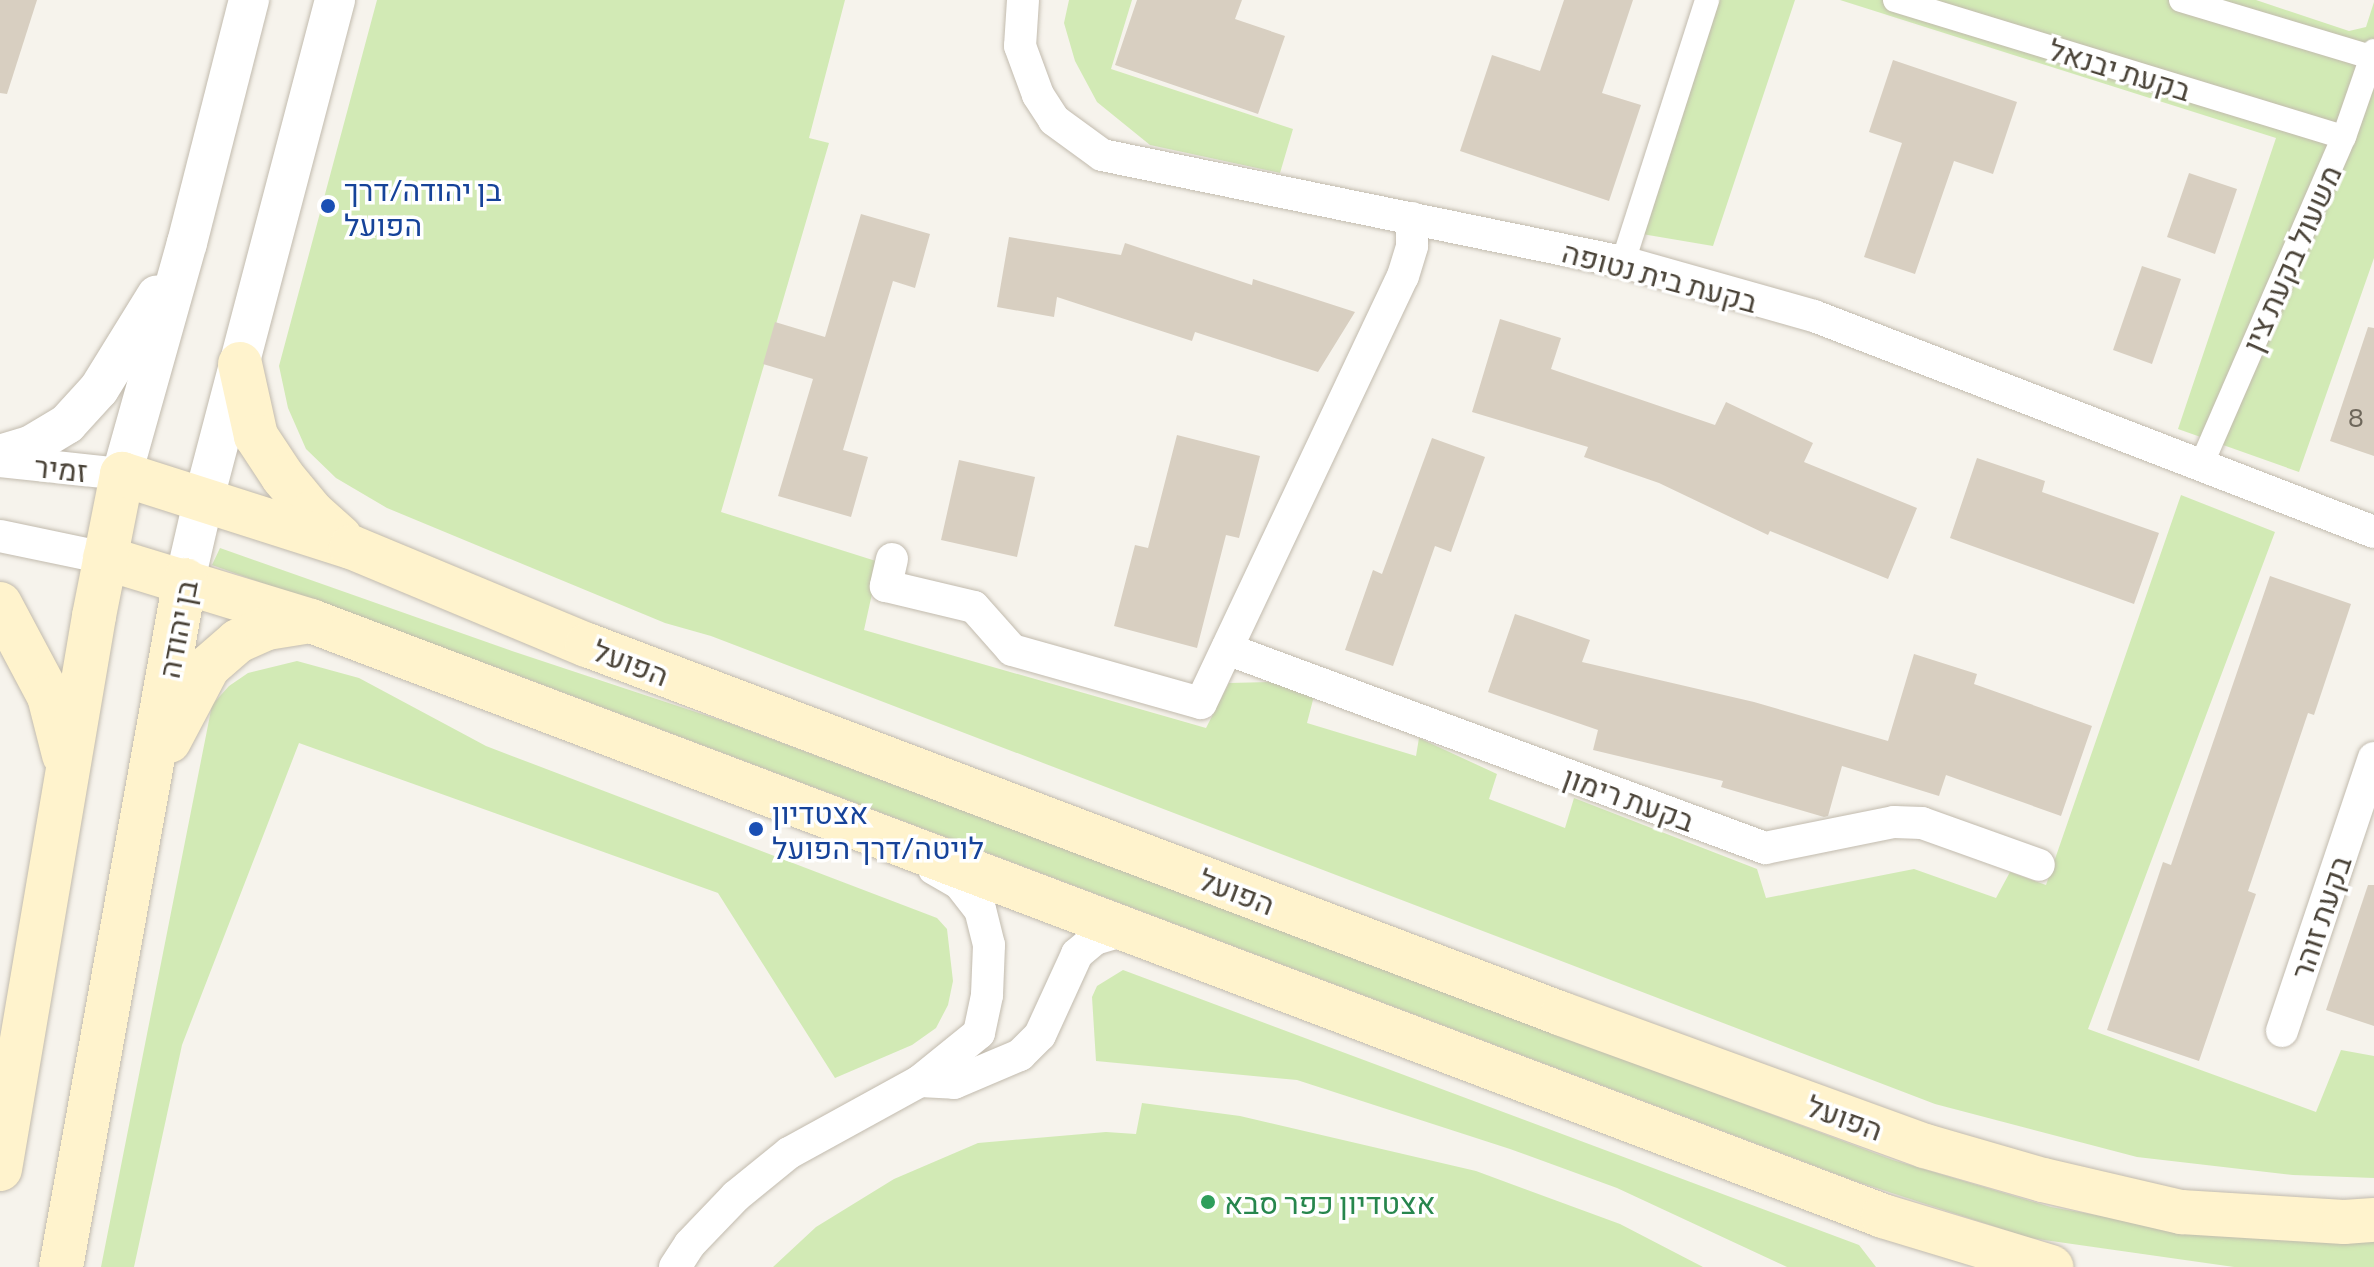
<!DOCTYPE html>
<html>
<head>
<meta charset="utf-8">
<style>
	body { margin:0 }
	#map { position:relative; width:2374px; height:1267px; overflow:hidden; background:#f6f3ec; font-family:Commissioner,Heebo,sans-serif }
	div>[style] { position:absolute }
	[style*='--x'] { left:calc(var(--x)*1px); top:calc(var(--y)*1px); width:calc(var(--w)*1px); rotate:calc(var(--a)*1deg) }
	.green>* { inset:0; background:#d2eab5 }
	.building>* { inset:0; background:#d8cfc1 }
	.roads { filter:drop-shadow(0 0 2px #c2bbae) drop-shadow(0 0 2px #c2bbae) }
	.pedestrian>* { height:24px; margin:-12px; padding:0 12px; transform-origin:12px; border-radius:12px; background:#fff }
	.minor>* { height:32px; margin:-16px; padding:0 16px; transform-origin:16px; border-radius:16px; background:#fff }
	.tertiary>* { height:40px; margin:-20px; padding:0 20px; transform-origin:20px; border-radius:20px; background:#fff }
	.secondary>* { height:44px; margin:-22px; padding:0 22px; transform-origin:22px; border-radius:22px; background:#fff3cd }
	.dots>* { width:22px; height:22px; translate:-50% -50%; box-sizing:border-box; border:4px solid #fff; border-radius:50% }
	span { translate:-50% -50%; white-space:nowrap; text-align:center; line-height:1.15; -webkit-text-stroke:7px #fff; paint-order:stroke }
	.number-label { font-size:26px; color:#6e675b }
	.number-label span { -webkit-text-stroke-width:0 }
	.street-label { font-size:30px; color:#4b4439 }
	.transit-label { font-size:30px; color:#164399 }
	.left { translate:0 -50%; text-align:left }
	.leisure-label { font-size:30px; color:#27864d }
</style>
</head>
<body>
<div id="map">
	<div class="green">
		<i style="clip-path:polygon(377px 0,845px 0,809px 138px,829px 143px,721px 512px,879px 562px,864px 630px,1206px 728px,1229px 683px,1270px 682px,1314px 696px,1307px 723px,1416px 756px,1419px 738px,1497px 774px,1489px 799px,1565px 828px,1574px 798px,1757px 869px,1766px 898px,1914px 869px,1996px 898px,2010px 872px,2046px 885px,2181px 495px,2275px 532px,2088px 1029px,2316px 1112px,2341px 1050px,2374px 1056px,2374px 1178px,2293px 1175px,2137px 1157px,1935px 1104px,711px 636px,665px 623px,387px 508px,336px 478px,306px 449px,288px 408px,279px 366px)"></i>
		<i style="clip-path:polygon(1069px 0,1132px 0,1111px 69px,1293px 129px,1280px 173px,1150px 145px,1097px 102px,1075px 61px,1064px 23px)"></i>
		<i style="clip-path:polygon(1710px 0,1795px 0,1713px 246px,1642px 234px)"></i>
		<i style="clip-path:polygon(1840px 0,2256px 0,2349px 31px,2366px 27px,2374px 2px,2374px 258px,2299px 472px,2178px 429px,2276px 138px)"></i>
		<i style="clip-path:polygon(220px 548px,512px 651px,729px 723px,1893px 1160px,2051px 1207px,2180px 1230px,2374px 1241px,2374px 1267px,2234px 1267px,2030px 1238px,1855px 1181px,507px 671px,212px 565px)"></i>
		<i style="clip-path:polygon(297px 661px,359px 678px,486px 746px,937px 918px,947px 929px,953px 981px,948px 1005px,936px 1028px,912px 1045px,835px 1078px,718px 893px,299px 743px,182px 1045px,134px 1267px,101px 1267px,212px 705px,229px 686px,248px 673px)"></i>
		<i style="clip-path:polygon(1123px 970px,1859px 1245px,1876px 1267px,1787px 1267px,1617px 1188px,1510px 1149px,1297px 1080px,1096px 1061px,1092px 997px,1097px 986px)"></i>
		<i style="clip-path:polygon(1142px 1103px,1240px 1116px,1476px 1171px,1620px 1224px,1703px 1267px,773px 1267px,816px 1227px,894px 1179px,978px 1143px,1106px 1132px,1136px 1134px)"></i>
	</div>
	<div class="building">
		<i style="clip-path:polygon(0 0,37px 0,7px 94px,0 93px)"></i>
		<i style="clip-path:polygon(1137px 0,1242px 0,1235px 19px,1285px 36px,1258px 114px,1115px 65px)"></i>
		<i style="clip-path:polygon(1564px 0,1633px 0,1602px 93px,1641px 105px,1609px 201px,1460px 151px,1492px 55px,1540px 71px)"></i>
		<i style="clip-path:polygon(1893px 60px,2017px 102px,1993px 174px,1954px 161px,1915px 274px,1864px 257px,1902px 143px,1869px 132px)"></i>
		<i style="clip-path:polygon(2189px 173px,2237px 189px,2215px 254px,2167px 237px)"></i>
		<i style="clip-path:polygon(861px 214px,930px 234px,915px 288px,893px 281px,843px 450px,868px 457px,851px 517px,778px 496px,813px 379px,763px 364px,775px 322px,825px 337px)"></i>
		<i style="clip-path:polygon(1009px 237px,1121px 255px,1125px 243px,1252px 285px,1253px 279px,1355px 312px,1318px 372px,1195px 332px,1192px 341px,1057px 297px,1054px 317px,997px 307px)"></i>
		<i style="clip-path:polygon(2142px 266px,2181px 279px,2152px 364px,2113px 350px)"></i>
		<i style="clip-path:polygon(1500px 319px,1561px 338px,1551px 369px,1715px 425px,1726px 402px,1813px 443px,1804px 462px,1917px 508px,1888px 579px,1770px 531px,1768px 535px,1659px 483px,1584px 457px,1588px 447px,1472px 412px)"></i>
		<i style="clip-path:polygon(2368px 327px,2374px 328px,2374px 456px,2330px 441px)"></i>
		<i style="clip-path:polygon(1177px 435px,1260px 456px,1239px 538px,1226px 535px,1197px 648px,1114px 626px,1135px 545px,1148px 548px)"></i>
		<i style="clip-path:polygon(1432px 438px,1485px 457px,1451px 552px,1435px 546px,1393px 666px,1345px 650px,1373px 570px,1382px 574px)"></i>
		<i style="clip-path:polygon(1977px 458px,2045px 481px,2042px 492px,2159px 533px,2134px 604px,1950px 538px)"></i>
		<i style="clip-path:polygon(959px 460px,1035px 477px,1017px 557px,941px 540px)"></i>
		<i style="clip-path:polygon(2270px 576px,2351px 604px,2314px 715px,2308px 713px,2248px 891px,2256px 894px,2199px 1061px,2107px 1030px,2163px 862px,2171px 865px)"></i>
		<i style="clip-path:polygon(1515px 614px,1590px 640px,1582px 662px,1754px 702px,1888px 741px,1914px 654px,1977px 674px,1974px 684px,2092px 726px,2061px 816px,1946px 775px,1939px 796px,1842px 766px,1828px 816px,1824px 817px,1721px 787px,1723px 781px,1593px 750px,1598px 730px,1488px 692px)"></i>
		<i style="clip-path:polygon(2368px 885px,2374px 885px,2374px 1026px,2326px 1010px)"></i>
	</div>
	<div class="roads">
		<div class="pedestrian">
			<i style="--x:1895;--y:0;--w:469;--a:17"></i>
			<i style="--x:2181;--y:0;--w:198;--a:16.7"></i>
			<i style="--x:1623;--y:262;--w:275;--a:-72.2"></i>
			<i style="--x:2202;--y:463;--w:356;--a:-66.5"></i>
			<i style="--x:2344;--y:137;--w:91;--a:-70.8"></i>
		</div>
		<div class="minor">
			<i style="--x:1023;--y:0;--w:46;--a:93.7"></i>
			<i style="--x:1020;--y:46;--w:52;--a:69.8"></i>
			<i style="--x:1038;--y:95;--w:30;--a:57"></i>
			<i style="--x:1054;--y:120;--w:59;--a:36.1"></i>
			<i style="--x:1102;--y:155;--w:532;--a:11.61"></i>
			<i style="--x:1623;--y:262;--w:198;--a:15.8"></i>
			<i style="--x:1814;--y:316;--w:600;--a:21.09"></i>
			<i style="--x:0;--y:461;--w:123;--a:6.1"></i>
			<i style="--x:0;--y:536;--w:107;--a:11.8"></i>
			<i style="--x:892;--y:559;--w:28;--a:103"></i>
			<i style="--x:886;--y:586;--w:90;--a:13.4"></i>
			<i style="--x:974;--y:607;--w:57;--a:48.5"></i>
			<i style="--x:1012;--y:650;--w:196;--a:15.7"></i>
			<i style="--x:1201;--y:703;--w:472;--a:-64.7"></i>
			<i style="--x:1403;--y:276;--w:31;--a:-73"></i>
			<i style="--x:1412;--y:246;--w:28;--a:-90"></i>
			<i style="--x:1227;--y:649;--w:574;--a:20.3"></i>
			<i style="--x:1765;--y:848;--w:132;--a:-11.4"></i>
			<i style="--x:1894;--y:822;--w:28;--a:2"></i>
			<i style="--x:1922;--y:823;--w:124;--a:19.7"></i>
			<i style="--x:2282;--y:1031;--w:288;--a:-71.4"></i>
			<i style="--x:920;--y:1081;--w:34;--a:3"></i>
			<i style="--x:954;--y:1083;--w:72;--a:-23"></i>
			<i style="--x:1020;--y:1055;--w:28;--a:-45"></i>
			<i style="--x:1040;--y:1035;--w:89;--a:-65.4"></i>
			<i style="--x:1077;--y:954;--w:23;--a:-40"></i>
			<i style="--x:1095;--y:939;--w:21;--a:-17"></i>
			<i style="--x:1115;--y:933;--w:21;--a:5"></i>
			<i style="--x:675;--y:1267;--w:27;--a:-57"></i>
			<i style="--x:690;--y:1244;--w:66;--a:-46.2"></i>
			<i style="--x:736;--y:1196;--w:68;--a:-39.1"></i>
			<i style="--x:789;--y:1153;--w:149;--a:-28.8"></i>
			<i style="--x:920;--y:1081;--w:76;--a:-39.1"></i>
			<i style="--x:979;--y:1033;--w:39;--a:-78"></i>
			<i style="--x:987;--y:995;--w:50;--a:-87.7"></i>
			<i style="--x:989;--y:945;--w:36;--a:-104"></i>
			<i style="--x:980;--y:910;--w:33;--a:-128"></i>
			<i style="--x:960;--y:884;--w:30;--a:-150"></i>
		</div>
		<div class="tertiary">
			<i style="--x:0;--y:455;--w:34;--a:-17"></i>
			<i style="--x:32;--y:445;--w:41;--a:-31"></i>
			<i style="--x:67;--y:424;--w:47;--a:-47.6"></i>
			<i style="--x:99;--y:389;--w:110;--a:-58.3"></i>
			<i style="--x:122;--y:474;--w:240;--a:-74.3"></i>
			<i style="--x:187;--y:243;--w:251;--a:-75.7"></i>
			<i style="--x:185;--y:580;--w:84;--a:-77"></i>
			<i style="--x:204;--y:498;--w:515;--a:-75.26"></i>
		</div>
		<div class="secondary">
			<i style="--x:240;--y:364;--w:74;--a:77.5"></i>
			<i style="--x:256;--y:436;--w:49;--a:56.6"></i>
			<i style="--x:283;--y:477;--w:45;--a:50.4"></i>
			<i style="--x:312;--y:512;--w:38;--a:42"></i>
			<i style="--x:105;--y:558;--w:215;--a:17"></i>
			<i style="--x:311;--y:621;--w:1681;--a:20.73"></i>
			<i style="--x:1883;--y:1216;--w:176;--a:16.9"></i>
			<i style="--x:0;--y:604;--w:104;--a:62"></i>
			<i style="--x:49;--y:696;--w:61;--a:75.7"></i>
			<i style="--x:169;--y:741;--w:84;--a:-62.2"></i>
			<i style="--x:208;--y:667;--w:40;--a:-41"></i>
			<i style="--x:238;--y:641;--w:32;--a:-24"></i>
			<i style="--x:267;--y:628;--w:44;--a:-9.2"></i>
			<i style="--x:0;--y:1169;--w:561;--a:-80.35"></i>
			<i style="--x:94;--y:616;--w:145;--a:-78.8"></i>
			<i style="--x:122;--y:474;--w:240;--a:17.7"></i>
			<i style="--x:351;--y:547;--w:256;--a:22.6"></i>
			<i style="--x:587;--y:645;--w:1042;--a:20.73"></i>
			<i style="--x:1562;--y:1014;--w:386;--a:20"></i>
			<i style="--x:1925;--y:1146;--w:123;--a:16.1"></i>
			<i style="--x:2043;--y:1180;--w:142;--a:13.1"></i>
			<i style="--x:2181;--y:1212;--w:163;--a:3.5"></i>
			<i style="--x:2344;--y:1222;--w:30;--a:-4"></i>
			<i style="--x:61;--y:1267;--w:698;--a:-79.77"></i>
		</div>
	</div>
	<div class="dots">
		<i style="left:328px;top:206px;background:#1a4fb4"></i>
		<i style="left:756px;top:829px;background:#1a4fb4"></i>
		<i style="left:1208px;top:1202px;background:#2e9e5b"></i>
	</div>
	<div class="number-label">
		<span style="left:2356px;top:417px">8</span>
	</div>
	<div class="street-label">
		<span style="left:2120px;top:69px;rotate:17deg">בקעת יבנאל</span>
		<span style="left:2291px;top:258px;rotate:-66deg">משעול בקעת צין</span>
		<span style="left:1660px;top:276px;rotate:15deg">בקעת בית נטופה</span>
		<span style="left:61px;top:468px;rotate:6deg">זמיר</span>
		<span style="left:177px;top:629px;rotate:-79deg">בן יהודה</span>
		<span style="left:631px;top:662px;rotate:21deg">הפועל</span>
		<span style="left:1629px;top:798px;rotate:20deg">בקעת רימון</span>
		<span style="left:1237px;top:891px;rotate:21deg">הפועל</span>
		<span style="left:2320px;top:917px;rotate:-71deg">בקעת זוהר</span>
		<span style="left:1845px;top:1117px;rotate:20deg">הפועל</span>
	</div>
	<div class="transit-label">
		<span class="left" style="left:344px;top:206px">בן יהודה/דרך<br>הפועל</span>
		<span class="left" style="left:772px;top:829px">אצטדיון<br>לויטה/דרך הפועל</span>
	</div>
	<div class="leisure-label">
		<span class="left" style="left:1224px;top:1202px">אצטדיון כפר סבא</span>
	</div>
</div>
</body>
</html>
